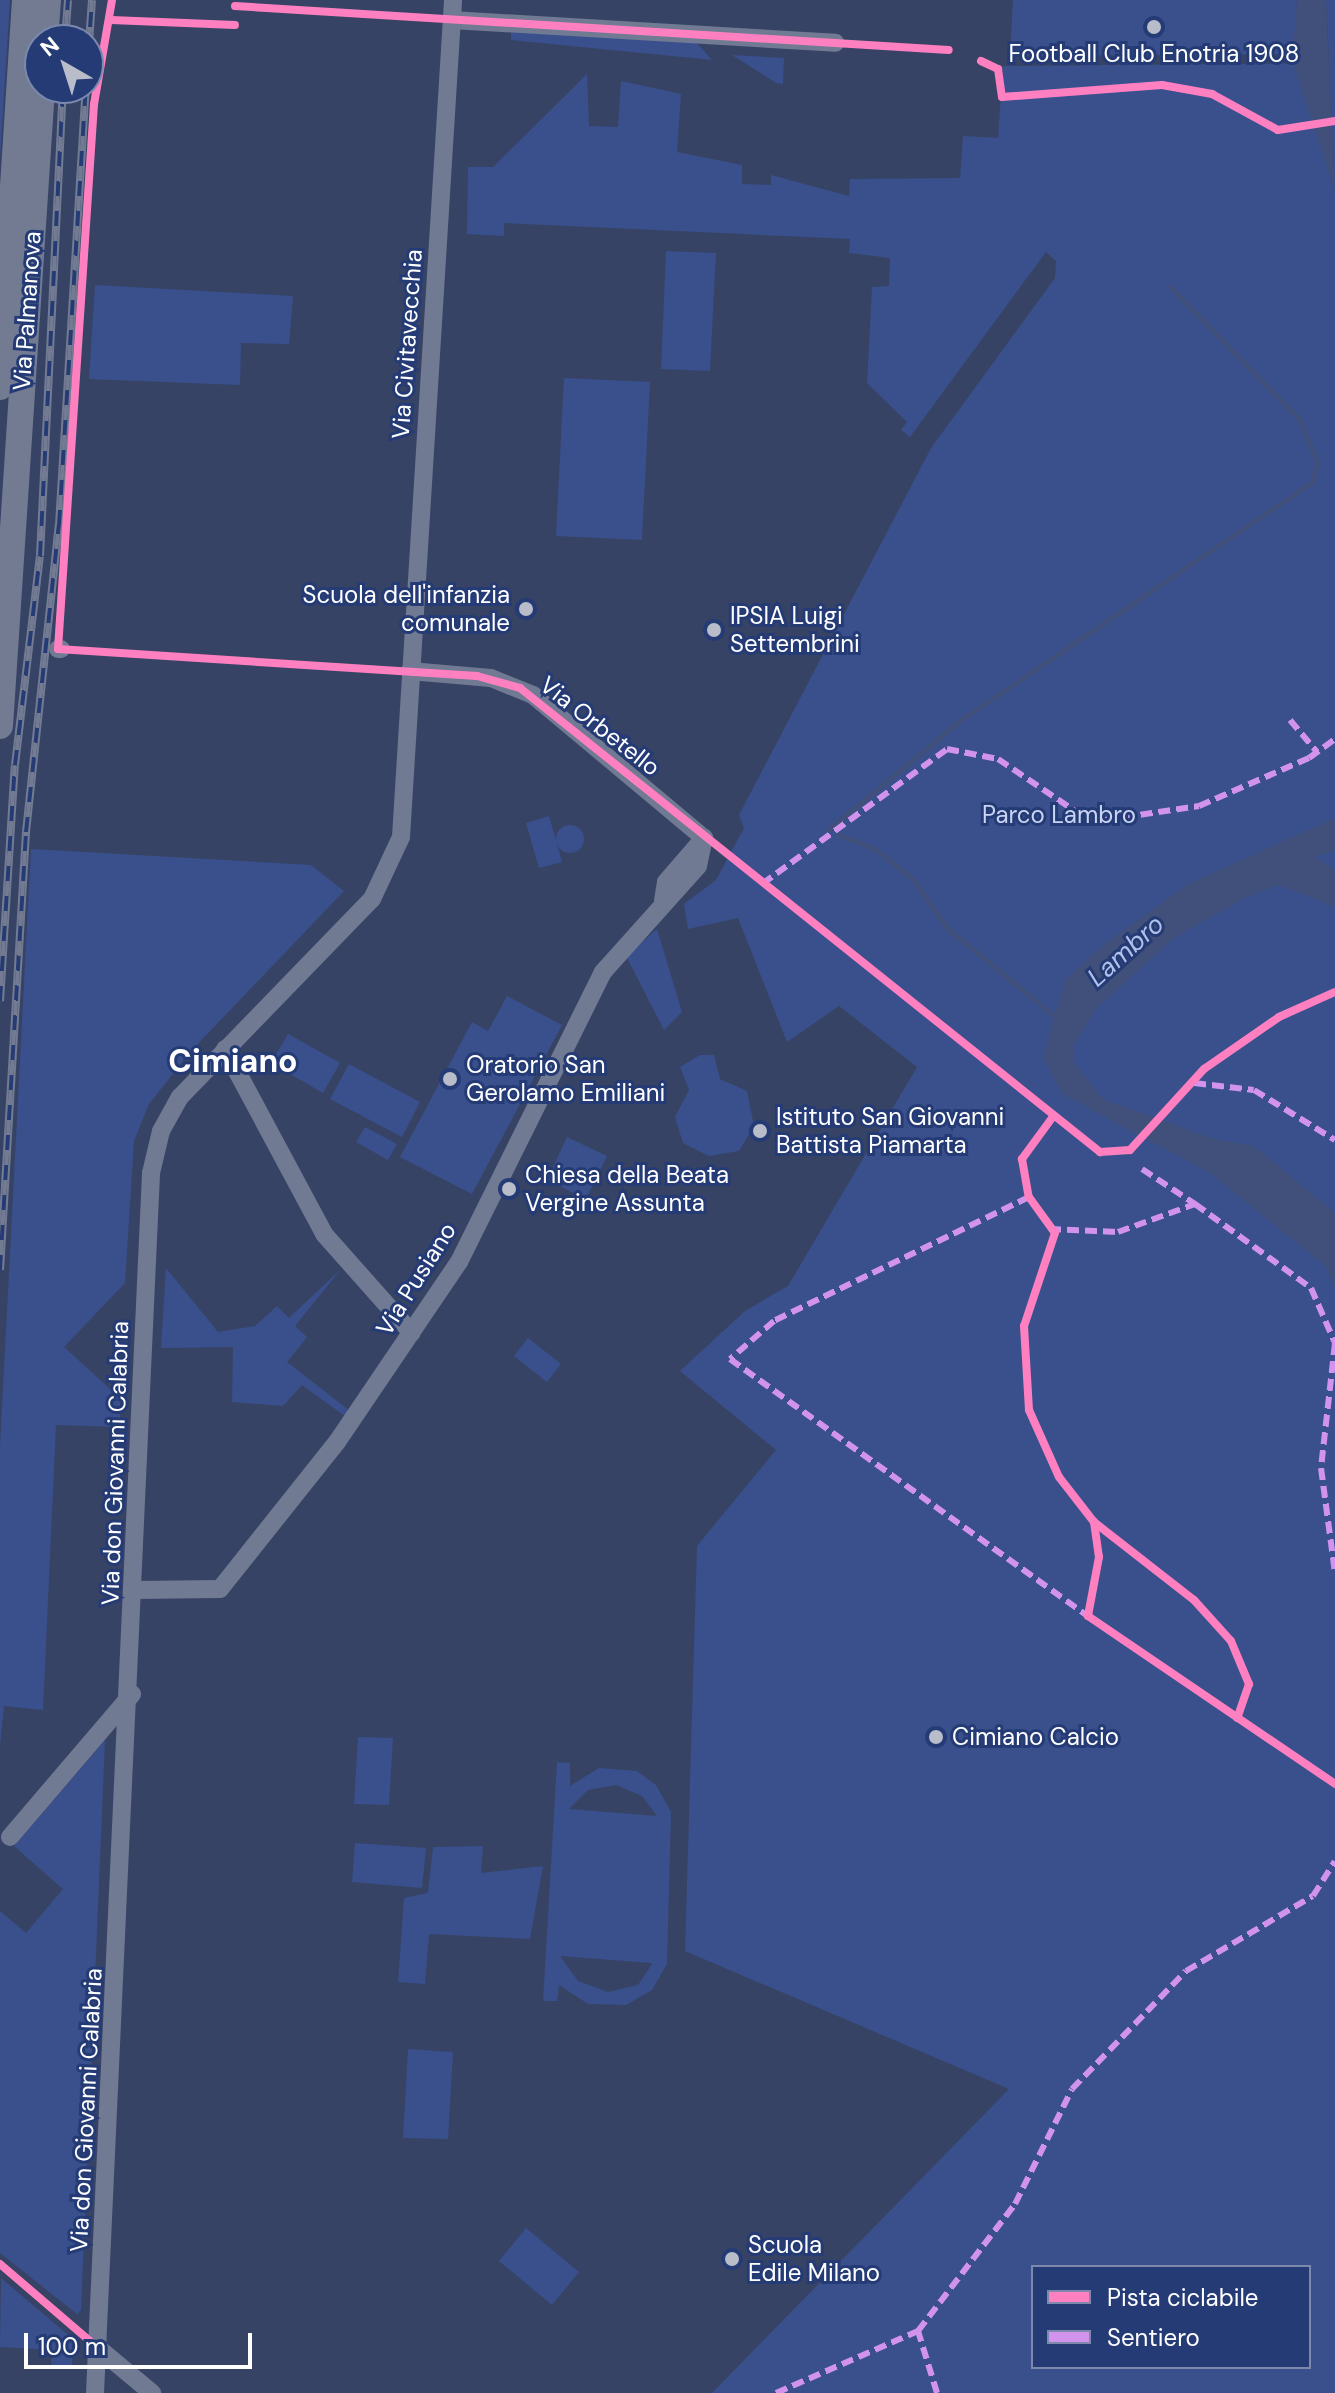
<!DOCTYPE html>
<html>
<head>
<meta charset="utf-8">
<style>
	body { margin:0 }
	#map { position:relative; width:1335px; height:2393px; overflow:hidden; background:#374364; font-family:"DM Sans",sans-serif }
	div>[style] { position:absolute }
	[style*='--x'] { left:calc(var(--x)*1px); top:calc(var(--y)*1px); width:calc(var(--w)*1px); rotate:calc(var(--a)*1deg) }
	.green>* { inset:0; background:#39508d }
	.round { border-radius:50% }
	.water>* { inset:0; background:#40507a }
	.stream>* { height:5px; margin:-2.5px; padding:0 2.5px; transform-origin:2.5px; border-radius:2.5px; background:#40507a }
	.minor>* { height:18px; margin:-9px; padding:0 9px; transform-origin:9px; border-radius:9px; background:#717a93 }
	.highway>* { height:26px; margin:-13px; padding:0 13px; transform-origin:13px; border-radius:13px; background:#737b93 }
	.rail>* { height:8px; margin-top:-4px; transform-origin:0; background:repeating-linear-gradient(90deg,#253b76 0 15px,#737b93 0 30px); box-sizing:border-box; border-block:2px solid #737b93 }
	.quiet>* { height:6px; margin-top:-3px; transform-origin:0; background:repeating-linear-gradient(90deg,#d193ec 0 12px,transparent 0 18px) }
	.cycleway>* { height:8px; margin:-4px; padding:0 4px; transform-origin:4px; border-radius:4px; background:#ff80c0 }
	.dots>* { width:22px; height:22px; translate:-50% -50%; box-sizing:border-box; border:4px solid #253b76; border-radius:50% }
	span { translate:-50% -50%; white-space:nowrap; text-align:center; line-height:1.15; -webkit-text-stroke:6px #253b76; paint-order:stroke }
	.poi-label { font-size:24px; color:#fff }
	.right { translate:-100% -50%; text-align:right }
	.left { translate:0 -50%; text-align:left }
	.street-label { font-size:24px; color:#fff }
	.park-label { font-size:24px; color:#c8d4f2 }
	.water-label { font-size:26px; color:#b1c1ea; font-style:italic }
	.district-label { font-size:32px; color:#fff; font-weight:700 }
	.legend { position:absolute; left:1031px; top:2265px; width:280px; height:104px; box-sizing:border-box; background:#253b76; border:2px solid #7c89ad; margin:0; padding:10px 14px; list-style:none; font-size:24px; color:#fff }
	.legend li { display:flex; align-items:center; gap:16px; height:40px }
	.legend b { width:40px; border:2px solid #7c89ad }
	.north { position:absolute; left:24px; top:24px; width:80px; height:80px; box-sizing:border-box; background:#253b76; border:2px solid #7c89ad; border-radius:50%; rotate:321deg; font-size:22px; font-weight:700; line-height:32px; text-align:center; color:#fff }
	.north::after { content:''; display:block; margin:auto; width:28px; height:36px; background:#b9bdc9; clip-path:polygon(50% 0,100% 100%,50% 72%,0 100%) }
	.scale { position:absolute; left:24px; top:2333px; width:228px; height:36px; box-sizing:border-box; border:4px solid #fff; border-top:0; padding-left:10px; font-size:24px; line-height:28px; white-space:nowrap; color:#fff; -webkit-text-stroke:6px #253b76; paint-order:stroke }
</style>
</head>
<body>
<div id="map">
	<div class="green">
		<i style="clip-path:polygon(0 0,10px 0,0 158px)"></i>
		<i style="clip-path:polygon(1013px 0,1297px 0,1294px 54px,1010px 56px)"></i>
		<i style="clip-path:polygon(evenodd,1326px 0,1335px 0,1335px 2393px,712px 2393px,1009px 2089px,685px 1951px,697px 1546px,776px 1450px,680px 1371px,745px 1311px,788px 1286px,917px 1067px,839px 1006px,787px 1042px,738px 918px,688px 929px,684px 904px,716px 880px,744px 828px,739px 815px,931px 448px,1055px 278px,1056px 261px,1046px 252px,910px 437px,901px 430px,907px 422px,867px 383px,872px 287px,889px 286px,890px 258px,849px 253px,850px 239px,504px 223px,504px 236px,467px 234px,468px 167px,493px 167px,587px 74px,589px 126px,618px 127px,621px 81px,681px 94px,677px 152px,742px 165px,742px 184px,771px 185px,771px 175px,849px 196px,850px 179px,960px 178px,963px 136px,998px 138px,1003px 66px,1329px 63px,1326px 0,1033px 2267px,1309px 2267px,1309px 2367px,1033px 2367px,1033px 2267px)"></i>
		<i style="clip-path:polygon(511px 32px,696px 42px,712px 60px,511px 40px)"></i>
		<i style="clip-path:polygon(732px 55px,784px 58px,783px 84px,776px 83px)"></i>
		<i style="clip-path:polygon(666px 251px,716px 253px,710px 371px,661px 369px)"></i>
		<i style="clip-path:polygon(95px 285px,293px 296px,289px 344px,241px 343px,240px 385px,89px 379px)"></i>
		<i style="clip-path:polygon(564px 378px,650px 382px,642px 540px,556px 536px)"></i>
		<i style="clip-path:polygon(549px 816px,562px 862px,539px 868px,526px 823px)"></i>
		<i class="round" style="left:556px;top:825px;width:28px;height:28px"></i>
		<i style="clip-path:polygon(31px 849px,311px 865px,344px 891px,192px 1050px,149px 1104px,134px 1141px,125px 1283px,64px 1347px,120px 1398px,120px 1427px,56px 1425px,43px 1710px,4px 1706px,0 1745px,0 1446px)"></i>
		<i style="clip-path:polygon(657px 929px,682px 1012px,664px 1030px,626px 956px)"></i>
		<i style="clip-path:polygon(507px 996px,562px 1025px,472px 1194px,400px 1157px,472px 1022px,488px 1031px)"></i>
		<i style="clip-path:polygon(288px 1034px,340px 1063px,323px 1093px,271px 1063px)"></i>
		<i style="clip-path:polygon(700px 1055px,714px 1055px,720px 1079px,747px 1091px,754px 1126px,739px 1151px,709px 1156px,683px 1143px,675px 1117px,689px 1090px,680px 1067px)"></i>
		<i style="clip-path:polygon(349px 1064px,420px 1102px,402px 1137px,330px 1099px)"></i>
		<i style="clip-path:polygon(365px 1127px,397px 1144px,388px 1160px,356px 1142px)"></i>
		<i style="clip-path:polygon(567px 1137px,607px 1156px,586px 1199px,547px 1180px)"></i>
		<i style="clip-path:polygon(166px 1268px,218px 1332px,255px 1326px,277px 1306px,289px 1318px,341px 1269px,295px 1326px,307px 1337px,287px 1362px,350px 1411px,346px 1417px,302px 1385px,283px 1406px,232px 1402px,233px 1347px,161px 1348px)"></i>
		<i style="clip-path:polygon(528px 1338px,561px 1364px,547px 1382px,514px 1356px)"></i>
		<i style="clip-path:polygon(358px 1737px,393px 1738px,389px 1805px,354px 1804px)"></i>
		<i style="clip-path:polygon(105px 1740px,81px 2310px,77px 2314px,0 2253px,0 1911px,26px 1933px,63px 1889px,14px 1846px)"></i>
		<i style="clip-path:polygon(evenodd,557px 1762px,570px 1763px,570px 1786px,599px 1768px,637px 1771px,656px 1785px,671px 1812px,667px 1964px,652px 1990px,626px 2005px,588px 2004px,559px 1985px,557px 2001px,543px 2001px,557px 1762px,616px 1785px,642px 1796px,657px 1816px,569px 1809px,588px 1790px,616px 1785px,557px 1762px,560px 1956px,651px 1963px,652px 1964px,638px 1985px,608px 1992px,578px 1981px,560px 1956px)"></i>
		<i style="clip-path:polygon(355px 1843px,426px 1848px,422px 1888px,352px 1882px)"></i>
		<i style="clip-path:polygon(483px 1846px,481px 1873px,543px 1866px,530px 1939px,429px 1934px,425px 1984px,398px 1982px,404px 1898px,428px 1893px,433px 1847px)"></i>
		<i style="clip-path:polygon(408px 2049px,453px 2052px,448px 2139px,403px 2138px)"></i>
		<i style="clip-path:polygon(526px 2228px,579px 2272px,552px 2305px,499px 2261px)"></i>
		<i style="clip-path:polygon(1px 2278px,73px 2339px,72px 2367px,51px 2365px,52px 2350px,0 2347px)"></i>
	</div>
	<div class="water">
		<i style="clip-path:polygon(1297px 0,1326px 0,1335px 191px,1292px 60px)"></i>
		<i style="clip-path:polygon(1335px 818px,1335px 850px,1315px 857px,1335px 870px,1335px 907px,1278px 885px,1247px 897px,1174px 938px,1097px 1008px,1073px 1046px,1074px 1062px,1103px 1099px,1214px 1139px,1254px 1146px,1335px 1213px,1335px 1288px,1325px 1266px,1210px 1173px,1062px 1094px,1043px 1057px,1065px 980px,1103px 945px,1188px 884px)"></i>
	</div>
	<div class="stream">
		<i style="--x:829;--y:829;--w:173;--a:-39.6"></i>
		<i style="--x:962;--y:719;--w:423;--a:-34.1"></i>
		<i style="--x:1312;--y:482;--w:21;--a:-76"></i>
		<i style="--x:1317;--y:462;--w:45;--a:-112"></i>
		<i style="--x:1300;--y:420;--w:186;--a:-134.3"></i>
		<i style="--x:839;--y:835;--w:39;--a:21"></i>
		<i style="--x:875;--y:849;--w:48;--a:38.3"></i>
		<i style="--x:913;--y:879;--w:60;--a:55.2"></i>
		<i style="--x:947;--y:928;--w:139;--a:39.4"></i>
	</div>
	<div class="minor">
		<i style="--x:452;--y:20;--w:384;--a:3.4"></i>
		<i style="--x:58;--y:649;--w:3;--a:0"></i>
		<i style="--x:410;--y:671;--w:81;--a:4.9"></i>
		<i style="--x:491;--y:678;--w:45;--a:22"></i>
		<i style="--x:533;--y:695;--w:223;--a:39.9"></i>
		<i style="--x:663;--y:901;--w:19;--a:-81"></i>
		<i style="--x:666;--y:882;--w:58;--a:-49.2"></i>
		<i style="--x:225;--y:1049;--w:210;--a:61.8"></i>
		<i style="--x:324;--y:1234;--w:132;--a:48.4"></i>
		<i style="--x:135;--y:1590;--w:85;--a:-0.7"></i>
		<i style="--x:220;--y:1589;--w:188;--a:-51.5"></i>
		<i style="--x:337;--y:1442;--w:217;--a:-55.9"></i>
		<i style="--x:459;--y:1262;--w:324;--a:-63.6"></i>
		<i style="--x:603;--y:972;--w:142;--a:-48.1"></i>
		<i style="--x:698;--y:866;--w:29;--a:-78"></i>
		<i style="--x:10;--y:1837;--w:188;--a:-49.5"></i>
		<i style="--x:97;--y:2347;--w:72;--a:39.9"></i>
		<i style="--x:95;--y:2393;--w:1221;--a:-87.37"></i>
		<i style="--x:151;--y:1173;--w:43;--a:-76.6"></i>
		<i style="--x:161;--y:1131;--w:39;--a:-61"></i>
		<i style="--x:180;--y:1097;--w:276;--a:-45.9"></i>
		<i style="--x:372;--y:899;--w:68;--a:-64.9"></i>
		<i style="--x:401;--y:837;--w:839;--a:-86.44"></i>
	</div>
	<div class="highway">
		<i style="--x:45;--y:40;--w:40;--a:-85.7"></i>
		<i style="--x:0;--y:387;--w:388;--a:-86.3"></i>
		<i style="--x:0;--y:726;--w:639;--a:-86.23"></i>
	</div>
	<div class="rail">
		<i style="--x:65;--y:40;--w:40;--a:-85.7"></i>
		<i style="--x:88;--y:57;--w:57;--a:-86"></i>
		<i style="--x:0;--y:1001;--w:236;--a:-86.4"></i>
		<i style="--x:15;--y:765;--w:210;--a:-83.2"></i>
		<i style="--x:40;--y:556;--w:469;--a:-87.2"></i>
		<i style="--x:0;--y:1270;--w:439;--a:-86.6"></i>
		<i style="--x:26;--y:832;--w:309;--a:-83.9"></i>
		<i style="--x:59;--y:525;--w:438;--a:-86.5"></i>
	</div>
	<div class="quiet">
		<i style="--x:1290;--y:720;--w:42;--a:49.8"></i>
		<i style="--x:762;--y:884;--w:229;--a:-36.1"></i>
		<i style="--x:947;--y:749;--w:52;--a:11.1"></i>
		<i style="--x:998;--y:759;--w:104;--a:34"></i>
		<i style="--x:1084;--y:817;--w:21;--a:8"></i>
		<i style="--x:1105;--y:820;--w:95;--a:-8.5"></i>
		<i style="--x:1199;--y:806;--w:120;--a:-23.6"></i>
		<i style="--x:1309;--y:758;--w:32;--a:-36"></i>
		<i style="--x:1194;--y:1083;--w:60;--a:6.7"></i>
		<i style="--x:1254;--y:1090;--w:95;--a:31.7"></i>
		<i style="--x:1142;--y:1169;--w:64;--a:33.4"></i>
		<i style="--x:1029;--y:1197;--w:284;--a:154.1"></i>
		<i style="--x:774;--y:1321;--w:58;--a:139.2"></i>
		<i style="--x:730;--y:1359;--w:447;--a:35.7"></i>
		<i style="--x:1049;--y:1229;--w:69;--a:2.5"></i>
		<i style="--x:1118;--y:1232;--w:82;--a:-20"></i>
		<i style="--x:1195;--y:1204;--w:143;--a:35.9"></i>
		<i style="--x:1311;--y:1288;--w:60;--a:66.4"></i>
		<i style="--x:1335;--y:1343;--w:126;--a:96.4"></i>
		<i style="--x:1321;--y:1468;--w:106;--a:82.4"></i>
		<i style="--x:776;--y:2393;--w:155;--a:-23.6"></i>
		<i style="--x:937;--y:2393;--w:65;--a:-107"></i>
		<i style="--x:918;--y:2331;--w:160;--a:-52.6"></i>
		<i style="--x:1015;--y:2204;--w:128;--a:-63.6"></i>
		<i style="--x:1072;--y:2089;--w:164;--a:-46"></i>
		<i style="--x:1186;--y:1971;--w:147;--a:-30.6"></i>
		<i style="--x:1313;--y:1896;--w:41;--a:-57.8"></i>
	</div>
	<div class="cycleway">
		<i style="--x:112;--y:0;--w:106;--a:99.8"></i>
		<i style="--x:94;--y:104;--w:546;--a:93.78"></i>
		<i style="--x:58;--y:649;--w:420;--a:3.7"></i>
		<i style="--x:477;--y:676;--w:45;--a:15.6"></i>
		<i style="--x:520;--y:688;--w:743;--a:38.66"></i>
		<i style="--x:1100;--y:1152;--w:30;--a:-4"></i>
		<i style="--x:1130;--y:1150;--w:110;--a:-47.6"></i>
		<i style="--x:1204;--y:1069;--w:91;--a:-34.7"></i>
		<i style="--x:1279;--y:1017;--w:61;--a:-24.1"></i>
		<i style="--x:235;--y:6;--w:715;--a:3.53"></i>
		<i style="--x:111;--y:20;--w:124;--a:2.3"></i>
		<i style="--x:981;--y:61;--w:19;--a:25"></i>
		<i style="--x:998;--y:69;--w:28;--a:82"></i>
		<i style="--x:1002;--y:97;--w:160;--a:-4.3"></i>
		<i style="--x:1162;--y:85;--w:51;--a:10.2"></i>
		<i style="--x:1212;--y:94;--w:75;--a:28.6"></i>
		<i style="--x:1278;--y:130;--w:58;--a:-9"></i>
		<i style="--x:1052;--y:1118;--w:51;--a:126.2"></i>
		<i style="--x:1022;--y:1159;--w:39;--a:80"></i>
		<i style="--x:1029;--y:1197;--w:44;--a:54.2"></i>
		<i style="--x:1055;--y:1233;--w:98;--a:108.4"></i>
		<i style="--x:1024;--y:1326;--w:84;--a:86.6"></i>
		<i style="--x:1029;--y:1410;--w:73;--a:65.9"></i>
		<i style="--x:1059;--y:1477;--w:57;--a:52.1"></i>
		<i style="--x:1094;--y:1522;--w:127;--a:38"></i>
		<i style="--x:1194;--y:1600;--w:55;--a:47.9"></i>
		<i style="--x:1231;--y:1641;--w:47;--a:67.3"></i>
		<i style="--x:1249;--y:1684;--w:36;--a:109"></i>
		<i style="--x:1094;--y:1522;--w:35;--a:82"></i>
		<i style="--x:1099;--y:1557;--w:60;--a:100.6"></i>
		<i style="--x:1088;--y:1616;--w:299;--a:34.2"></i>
		<i style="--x:0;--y:2264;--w:128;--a:40.6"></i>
	</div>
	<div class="dots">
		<i style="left:1154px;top:27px;background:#b9bdc9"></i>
		<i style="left:526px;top:609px;background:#b9bdc9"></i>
		<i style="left:714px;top:630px;background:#b9bdc9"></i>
		<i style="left:450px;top:1079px;background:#b9bdc9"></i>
		<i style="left:760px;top:1131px;background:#b9bdc9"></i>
		<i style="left:509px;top:1189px;background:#b9bdc9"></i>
		<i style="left:936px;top:1737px;background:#b9bdc9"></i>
		<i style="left:732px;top:2259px;background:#b9bdc9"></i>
	</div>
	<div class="poi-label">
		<span style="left:1154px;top:54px">Football Club Enotria 1908</span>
		<span class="right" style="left:510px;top:609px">Scuola dell'infanzia<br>comunale</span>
		<span class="left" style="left:730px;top:630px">IPSIA Luigi<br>Settembrini</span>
		<span class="left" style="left:466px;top:1079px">Oratorio San<br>Gerolamo Emiliani</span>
		<span class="left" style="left:776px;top:1131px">Istituto San Giovanni<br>Battista Piamarta</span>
		<span class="left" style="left:525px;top:1189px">Chiesa della Beata<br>Vergine Assunta</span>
		<span class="left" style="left:952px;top:1737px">Cimiano Calcio</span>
		<span class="left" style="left:748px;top:2259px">Scuola<br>Edile Milano</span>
	</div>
	<div class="street-label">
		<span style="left:27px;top:311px;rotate:-86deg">Via Palmanova</span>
		<span style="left:407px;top:344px;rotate:-86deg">Via Civitavecchia</span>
		<span style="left:600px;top:726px;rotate:38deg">Via Orbetello</span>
		<span style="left:416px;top:1279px;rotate:-58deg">Via Pusiano</span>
		<span style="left:115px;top:1463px;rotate:-88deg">Via don Giovanni Calabria</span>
		<span style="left:86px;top:2110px;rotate:-87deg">Via don Giovanni Calabria</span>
	</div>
	<div class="park-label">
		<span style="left:1059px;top:815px">Parco Lambro</span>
	</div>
	<div class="water-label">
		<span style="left:1126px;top:951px;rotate:-42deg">Lambro</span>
	</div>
	<div class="district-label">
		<span style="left:233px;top:1061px">Cimiano</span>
	</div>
	<ul class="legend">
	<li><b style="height:10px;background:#ff80c0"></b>Pista ciclabile</li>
	<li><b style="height:10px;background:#d193ec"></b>Sentiero</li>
	</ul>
	<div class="north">N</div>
	<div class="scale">100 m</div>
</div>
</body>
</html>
